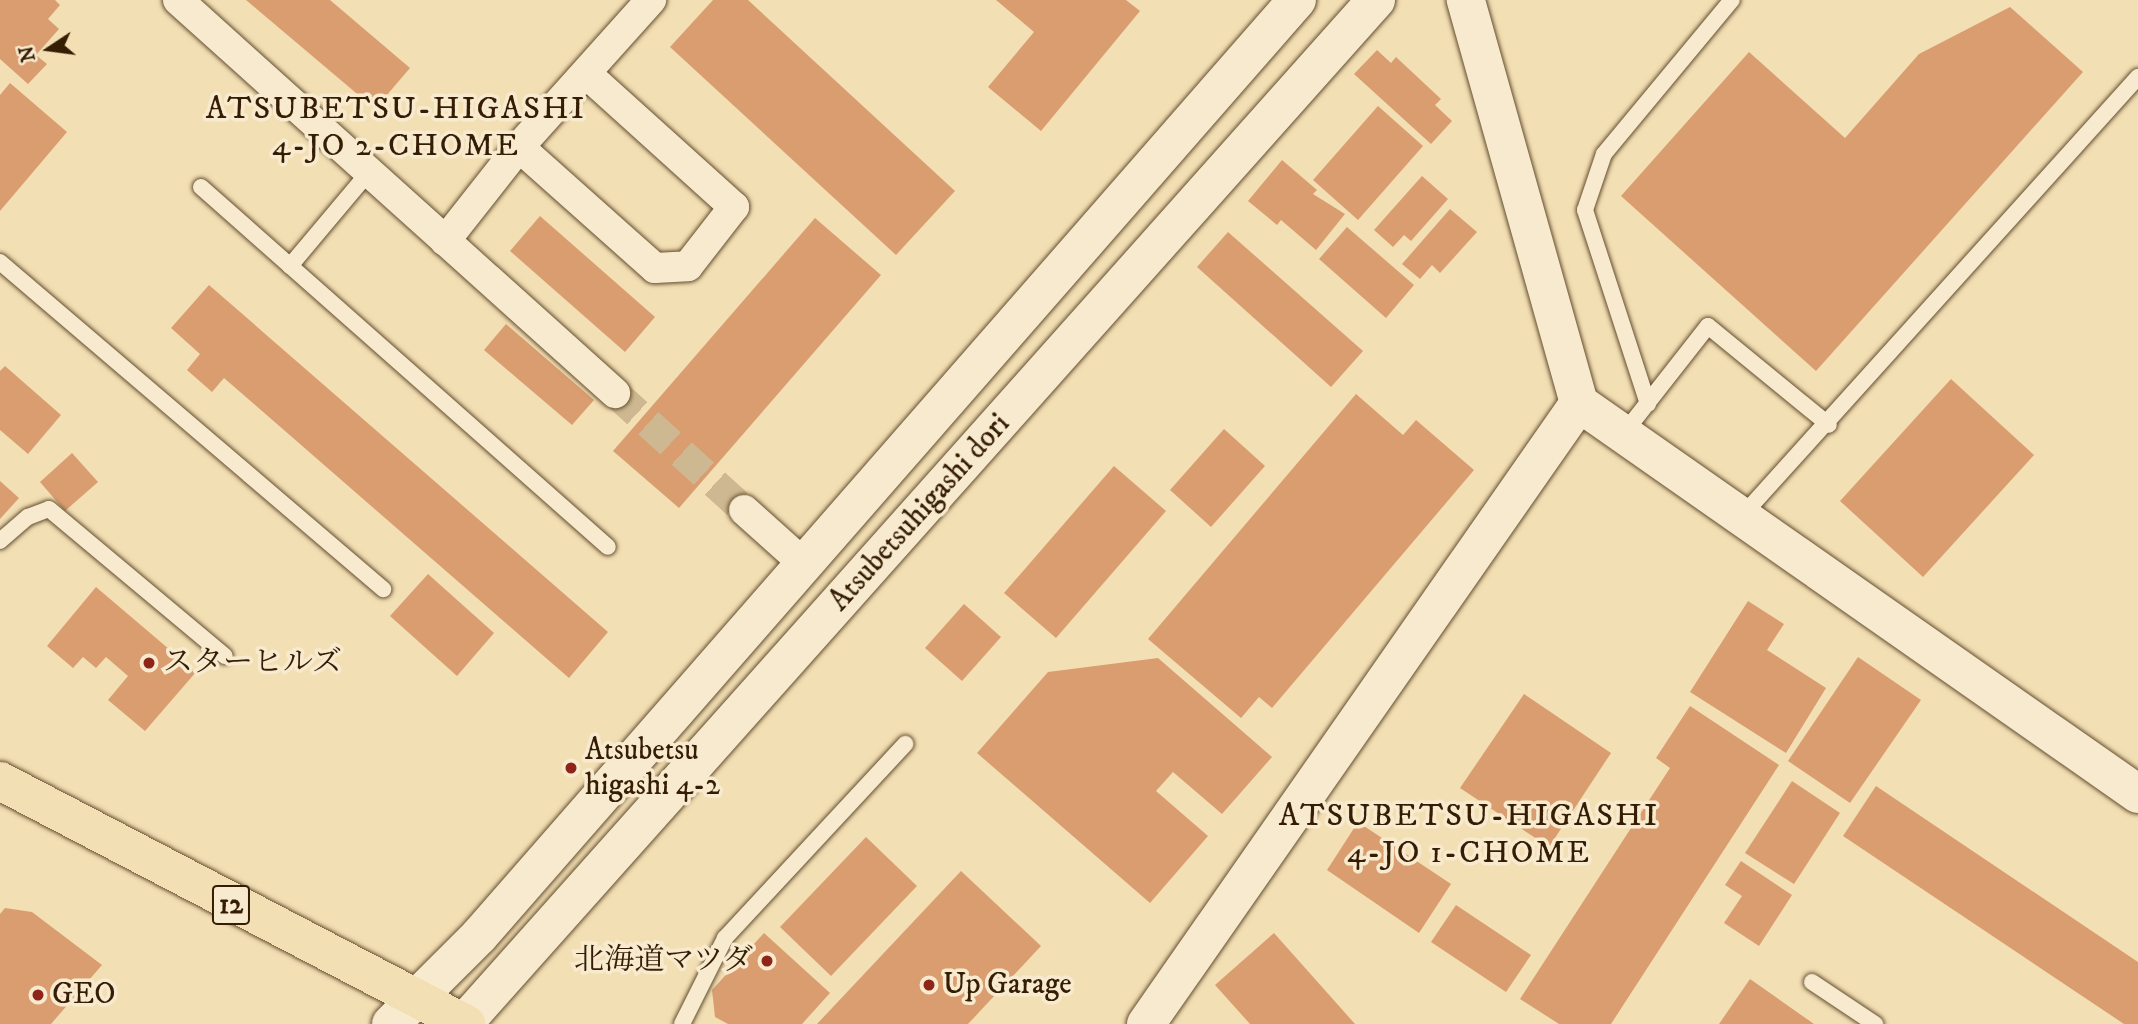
<!DOCTYPE html>
<html>
<head>
<meta charset="utf-8">
<style>
	body { margin:0 }
	#map { position:relative; width:2138px; height:1024px; overflow:hidden; background:#f3dfb4; font-family:"IM FELL DW Pica","Noto Serif JP",serif }
	div>[style] { position:absolute }
	[style*='--x'] { left:calc(var(--x)*1px); top:calc(var(--y)*1px); width:calc(var(--w)*1px); rotate:calc(var(--a)*1deg) }
	.building>* { inset:0; background:#da9d70 }
	.minor-tunnel>* { height:30px; margin-top:-15px; transform-origin:0; background:repeating-linear-gradient(90deg,#cdb891 0 30px,transparent 0 45px) }
	.roads { filter:drop-shadow(0 0 2px #644e2f) drop-shadow(0 0 2px #644e2f) }
	.service>* { height:16px; margin:-8px; padding:0 8px; transform-origin:8px; border-radius:8px; background:#f7eace }
	.minor>* { height:30px; margin:-15px; padding:0 15px; transform-origin:15px; border-radius:15px; background:#f7eace }
	.tertiary>* { height:38px; margin:-19px; padding:0 19px; transform-origin:19px; border-radius:19px; background:#f7eace }
	.trunk>* { height:38px; margin:-19px; padding:0 19px; transform-origin:19px; border-radius:19px; background:#f3dfb4 }
	.dots>* { width:19px; height:19px; translate:-50% -50%; box-sizing:border-box; border:4px solid #f7eace; border-radius:50% }
	span { translate:-50% -50%; white-space:nowrap; text-align:center; line-height:1.15; -webkit-text-stroke:7px #f7eace; paint-order:stroke }
	.shield-label span { padding:2px 5px; background:#f7eace; border:2px solid; border-radius:5px; -webkit-text-stroke-width:0 }
	.shield-label { font-size:28px; color:#351d03; font-weight:700 }
	.street-label { font-size:30px; color:#351d03 }
	.poi-label { font-size:30px; color:#351d03 }
	.left { translate:0 -50%; text-align:left }
	.right { translate:-100% -50%; text-align:right }
	.neighbourhood-label { font-size:32px; color:#351d03; letter-spacing:2px }
	.north { position:absolute; left:14px; top:14px; width:70px; height:70px; -webkit-text-stroke:5px #f7eace; paint-order:stroke; rotate:257deg; font-size:19px; font-weight:700; line-height:28px; text-align:center; color:#351d03 }
	.north::after { content:''; display:block; margin:auto; width:24px; height:32px; background:#351d03; clip-path:polygon(50% 0,100% 100%,50% 72%,0 100%) }
</style>
</head>
<body>
<div id="map">
	<div class="building">
		<i style="clip-path:polygon(0 0,55px 0,60px 5px,48px 19px,59px 29px,36px 55px,47px 64px,28px 84px,0 59px)"></i>
		<i style="clip-path:polygon(246px 0,330px 0,410px 68px,375px 109px)"></i>
		<i style="clip-path:polygon(713px 0,748px 0,955px 191px,896px 255px,670px 47px)"></i>
		<i style="clip-path:polygon(996px 0,1126px 0,1140px 11px,1041px 131px,988px 87px,1034px 32px)"></i>
		<i style="clip-path:polygon(2010px 7px,2083px 72px,1816px 371px,1621px 196px,1749px 52px,1845px 138px,1919px 54px)"></i>
		<i style="clip-path:polygon(1377px 50px,1391px 63px,1396px 57px,1441px 99px,1435px 105px,1452px 121px,1431px 144px,1354px 74px)"></i>
		<i style="clip-path:polygon(10px 83px,67px 132px,0 211px,0 95px)"></i>
		<i style="clip-path:polygon(1378px 106px,1423px 146px,1358px 220px,1313px 180px)"></i>
		<i style="clip-path:polygon(1282px 160px,1317px 190px,1313px 194px,1345px 214px,1316px 250px,1281px 220px,1277px 225px,1248px 201px)"></i>
		<i style="clip-path:polygon(1422px 176px,1448px 199px,1411px 241px,1404px 235px,1393px 247px,1374px 230px)"></i>
		<i style="clip-path:polygon(1450px 209px,1477px 232px,1440px 273px,1432px 265px,1420px 279px,1402px 264px)"></i>
		<i style="clip-path:polygon(540px 216px,655px 317px,625px 352px,510px 251px)"></i>
		<i style="clip-path:polygon(815px 218px,881px 275px,679px 508px,613px 451px)"></i>
		<i style="clip-path:polygon(1347px 227px,1414px 285px,1386px 318px,1319px 259px)"></i>
		<i style="clip-path:polygon(1228px 232px,1363px 351px,1331px 387px,1197px 267px)"></i>
		<i style="clip-path:polygon(209px 285px,608px 632px,569px 678px,224px 378px,212px 392px,187px 370px,200px 354px,171px 328px)"></i>
		<i style="clip-path:polygon(506px 324px,594px 400px,572px 425px,484px 350px)"></i>
		<i style="clip-path:polygon(5px 366px,61px 415px,28px 454px,0 430px,0 371px)"></i>
		<i style="clip-path:polygon(1951px 379px,2034px 455px,1923px 577px,1840px 501px)"></i>
		<i style="clip-path:polygon(1356px 394px,1403px 435px,1416px 420px,1474px 470px,1272px 708px,1259px 697px,1241px 718px,1148px 639px)"></i>
		<i style="clip-path:polygon(1224px 429px,1265px 466px,1211px 527px,1170px 490px)"></i>
		<i style="clip-path:polygon(72px 453px,98px 482px,65px 511px,40px 482px)"></i>
		<i style="clip-path:polygon(1114px 466px,1166px 511px,1056px 638px,1004px 593px)"></i>
		<i style="clip-path:polygon(0 481px,19px 498px,0 519px)"></i>
		<i style="clip-path:polygon(428px 574px,494px 633px,457px 676px,390px 616px)"></i>
		<i style="clip-path:polygon(96px 587px,196px 672px,145px 731px,108px 700px,128px 676px,106px 657px,96px 668px,83px 657px,73px 668px,47px 646px)"></i>
		<i style="clip-path:polygon(1748px 601px,1784px 624px,1767px 650px,1826px 688px,1786px 753px,1690px 692px)"></i>
		<i style="clip-path:polygon(964px 604px,1001px 637px,962px 681px,925px 648px)"></i>
		<i style="clip-path:polygon(1858px 657px,1921px 700px,1850px 803px,1788px 761px)"></i>
		<i style="clip-path:polygon(1158px 658px,1272px 757px,1222px 814px,1173px 772px,1156px 791px,1208px 836px,1150px 903px,977px 753px,1048px 672px)"></i>
		<i style="clip-path:polygon(1524px 694px,1611px 753px,1549px 847px,1460px 788px)"></i>
		<i style="clip-path:polygon(1690px 706px,1779px 765px,1611px 1024px,1559px 1024px,1520px 999px,1670px 768px,1656px 758px)"></i>
		<i style="clip-path:polygon(1792px 781px,1840px 813px,1794px 884px,1745px 853px)"></i>
		<i style="clip-path:polygon(1876px 786px,2138px 962px,2138px 1024px,2124px 1024px,1843px 836px)"></i>
		<i style="clip-path:polygon(1358px 822px,1451px 884px,1419px 933px,1327px 870px)"></i>
		<i style="clip-path:polygon(866px 837px,917px 886px,831px 976px,780px 927px)"></i>
		<i style="clip-path:polygon(1741px 861px,1792px 895px,1759px 946px,1724px 923px,1742px 896px,1725px 885px)"></i>
		<i style="clip-path:polygon(961px 871px,1041px 946px,968px 1024px,817px 1024px)"></i>
		<i style="clip-path:polygon(1456px 905px,1531px 955px,1506px 992px,1431px 942px)"></i>
		<i style="clip-path:polygon(5px 908px,32px 912px,102px 965px,51px 1024px,0 1024px,0 914px)"></i>
		<i style="clip-path:polygon(764px 933px,830px 993px,802px 1024px,728px 1024px,715px 1017px,712px 990px)"></i>
		<i style="clip-path:polygon(1274px 933px,1355px 1024px,1250px 1024px,1215px 985px)"></i>
		<i style="clip-path:polygon(1750px 979px,1814px 1024px,1719px 1024px)"></i>
	</div>
	<div class="minor-tunnel">
		<i style="--x:615;--y:393;--w:174;--a:42.2"></i>
	</div>
	<div class="roads">
		<div class="service">
			<i style="--x:201;--y:187;--w:543;--a:41.49"></i>
			<i style="--x:0;--y:262;--w:504;--a:40.49"></i>
			<i style="--x:290;--y:266;--w:123;--a:-50"></i>
			<i style="--x:1648;--y:404;--w:204;--a:-108"></i>
			<i style="--x:1585;--y:210;--w:59;--a:-71.3"></i>
			<i style="--x:1604;--y:154;--w:200;--a:-50.3"></i>
			<i style="--x:1624;--y:433;--w:136;--a:-51.9"></i>
			<i style="--x:1708;--y:326;--w:156;--a:39.3"></i>
			<i style="--x:1741;--y:517;--w:593;--a:-47.94"></i>
			<i style="--x:0;--y:541;--w:37;--a:-41"></i>
			<i style="--x:28;--y:517;--w:22;--a:-21"></i>
			<i style="--x:49;--y:509;--w:229;--a:39.9"></i>
			<i style="--x:1812;--y:982;--w:76;--a:33.7"></i>
			<i style="--x:682;--y:1024;--w:96;--a:-63.4"></i>
			<i style="--x:725;--y:938;--w:265;--a:-47.1"></i>
		</div>
		<div class="minor">
			<i style="--x:178;--y:0;--w:588;--a:41.97"></i>
			<i style="--x:519;--y:147;--w:182;--a:41.7"></i>
			<i style="--x:655;--y:268;--w:33;--a:-3"></i>
			<i style="--x:688;--y:266;--w:75;--a:-52.1"></i>
			<i style="--x:734;--y:207;--w:198;--a:-137.9"></i>
			<i style="--x:445;--y:241;--w:120;--a:-51.8"></i>
			<i style="--x:519;--y:147;--w:198;--a:-48.1"></i>
			<i style="--x:744;--y:510;--w:79;--a:41.9"></i>
		</div>
		<div class="tertiary">
			<i style="--x:1579;--y:403;--w:682;--a:34.97"></i>
			<i style="--x:391;--y:1024;--w:124;--a:-45"></i>
			<i style="--x:479;--y:936;--w:1243;--a:-48.85"></i>
			<i style="--x:463;--y:1024;--w:1372;--a:-48.28"></i>
			<i style="--x:1146;--y:1024;--w:757;--a:-55.11"></i>
			<i style="--x:1579;--y:403;--w:419;--a:-105.7"></i>
		</div>
		<div class="trunk">
			<i style="--x:0;--y:781;--w:526;--a:27.54"></i>
		</div>
	</div>
	<div class="dots">
		<i style="left:149px;top:663px;background:#8f2418"></i>
		<i style="left:571px;top:768px;background:#8f2418"></i>
		<i style="left:767px;top:961px;background:#8f2418"></i>
		<i style="left:929px;top:985px;background:#8f2418"></i>
		<i style="left:38px;top:995px;background:#8f2418"></i>
	</div>
	<div class="shield-label">
		<span style="left:231px;top:905px">12</span>
	</div>
	<div class="street-label">
		<span style="left:920px;top:513px;rotate:-48deg">Atsubetsuhigashi dori</span>
	</div>
	<div class="poi-label">
		<span class="left" style="left:163px;top:663px">スターヒルズ</span>
		<span class="left" style="left:585px;top:768px">Atsubetsu<br>higashi 4-2</span>
		<span class="right" style="left:753px;top:961px">北海道マツダ</span>
		<span class="left" style="left:943px;top:985px">Up Garage</span>
		<span class="left" style="left:52px;top:995px">GEO</span>
	</div>
	<div class="neighbourhood-label">
		<span style="left:396px;top:128px">ATSUBETSU-HIGASHI<br>4-JO 2-CHOME</span>
		<span style="left:1469px;top:835px">ATSUBETSU-HIGASHI<br>4-JO 1-CHOME</span>
	</div>
	<div class="north">N</div>
</div>
</body>
</html>
